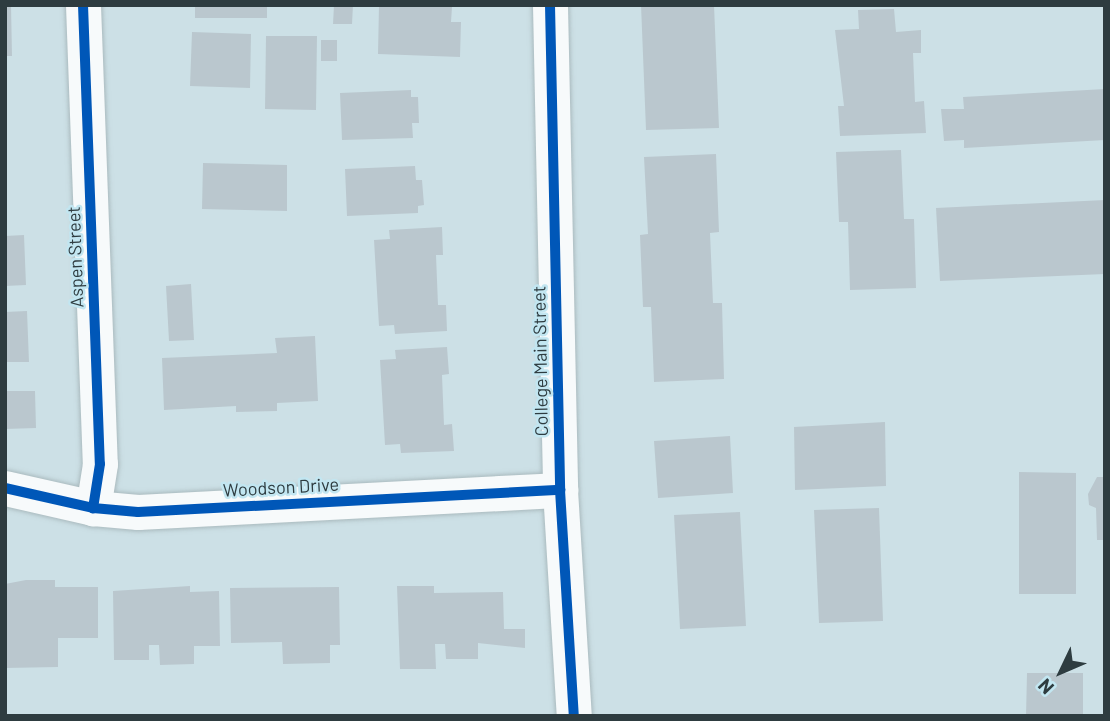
<!DOCTYPE html>
<html>
<head>
<meta charset="utf-8">
<style>
	body { margin:0 }
	#map { position:relative; width:1110px; height:721px; overflow:hidden; background:#cce0e6; font-family:Barlow,sans-serif }
	div>[style] { position:absolute }
	[style*='--x'] { left:calc(var(--x)*1px); top:calc(var(--y)*1px); width:calc(var(--w)*1px); rotate:calc(var(--a)*1deg) }
	.building>* { inset:0; background:#bac7ce }
	.roads { filter:drop-shadow(0 0 2px #aababe) drop-shadow(0 0 2px #aababe) }
	.minor>* { height:35px; margin:-17.5px; padding:0 17.5px; transform-origin:17.5px; border-radius:17.5px; background:#f7fafb }
	.cycleway>* { height:10px; margin:-5px; padding:0 5px; transform-origin:5px; border-radius:5px; background:#0057b8 }
	span { translate:-50% -50%; white-space:nowrap; text-align:center; line-height:1.15; -webkit-text-stroke:5px #c2e6f1; paint-order:stroke }
	.street-label { font-size:18px; color:#2e3c40 }
	.frame { position:absolute; inset:0; border:7px solid #2e3c40; pointer-events:none }
	.north { position:absolute; left:1026px; top:637px; width:70px; height:70px; -webkit-text-stroke:5px #c2e6f1; paint-order:stroke; rotate:226deg; font-size:19px; font-weight:700; line-height:28px; text-align:center; color:#2e3c40 }
	.north::after { content:''; display:block; margin:auto; width:24px; height:32px; background:#2e3c40; clip-path:polygon(50% 0,100% 100%,50% 72%,0 100%) }
</style>
</head>
<body>
<div id="map">
	<div class="building">
		<i style="clip-path:polygon(5px 5px,11px 5px,12px 56px,5px 56px)"></i>
		<i style="clip-path:polygon(195px 5px,267px 5px,267px 18px,195px 18px)"></i>
		<i style="clip-path:polygon(334px 5px,353px 5px,352px 24px,333px 24px)"></i>
		<i style="clip-path:polygon(379px 5px,452px 7px,451px 22px,461px 22px,460px 57px,378px 54px)"></i>
		<i style="clip-path:polygon(641px 5px,714px 5px,719px 128px,646px 130px)"></i>
		<i style="clip-path:polygon(894px 9px,896px 32px,921px 30px,921px 53px,913px 53px,915px 102px,924px 101px,926px 133px,840px 136px,838px 106px,844px 106px,835px 30px,859px 29px,858px 10px)"></i>
		<i style="clip-path:polygon(192px 32px,251px 34px,250px 88px,190px 86px)"></i>
		<i style="clip-path:polygon(266px 36px,317px 36px,316px 110px,265px 109px)"></i>
		<i style="clip-path:polygon(321px 40px,337px 40px,337px 61px,321px 61px)"></i>
		<i style="clip-path:polygon(1105px 89px,1105px 140px,964px 148px,964px 140px,944px 141px,941px 109px,964px 109px,963px 97px)"></i>
		<i style="clip-path:polygon(411px 90px,411px 97px,418px 97px,419px 123px,412px 123px,413px 138px,342px 140px,340px 93px)"></i>
		<i style="clip-path:polygon(901px 150px,904px 219px,914px 219px,916px 288px,850px 290px,848px 222px,839px 222px,836px 152px)"></i>
		<i style="clip-path:polygon(716px 154px,719px 232px,710px 233px,713px 303px,722px 303px,724px 379px,654px 382px,651px 307px,643px 307px,640px 235px,648px 234px,644px 157px)"></i>
		<i style="clip-path:polygon(203px 163px,287px 165px,287px 211px,202px 209px)"></i>
		<i style="clip-path:polygon(415px 166px,416px 180px,422px 180px,424px 205px,418px 206px,418px 213px,347px 216px,345px 169px)"></i>
		<i style="clip-path:polygon(1105px 200px,1105px 274px,940px 281px,936px 208px)"></i>
		<i style="clip-path:polygon(442px 227px,443px 255px,436px 255px,438px 305px,446px 305px,447px 331px,395px 334px,394px 325px,379px 326px,374px 240px,390px 239px,389px 230px)"></i>
		<i style="clip-path:polygon(24px 235px,26px 285px,5px 286px,5px 236px)"></i>
		<i style="clip-path:polygon(191px 284px,194px 340px,169px 341px,166px 286px)"></i>
		<i style="clip-path:polygon(27px 311px,29px 362px,5px 362px,5px 312px)"></i>
		<i style="clip-path:polygon(315px 336px,318px 401px,277px 403px,277px 411px,236px 412px,236px 406px,164px 410px,162px 358px,277px 353px,275px 338px)"></i>
		<i style="clip-path:polygon(447px 347px,449px 374px,442px 375px,444px 425px,452px 424px,454px 451px,401px 453px,400px 444px,385px 445px,380px 360px,396px 359px,395px 350px)"></i>
		<i style="clip-path:polygon(5px 391px,35px 391px,36px 428px,5px 429px)"></i>
		<i style="clip-path:polygon(885px 422px,886px 486px,795px 490px,794px 427px)"></i>
		<i style="clip-path:polygon(730px 436px,733px 493px,658px 498px,654px 441px)"></i>
		<i style="clip-path:polygon(1019px 472px,1076px 473px,1076px 594px,1019px 594px)"></i>
		<i style="clip-path:polygon(1097px 477px,1105px 477px,1105px 540px,1097px 540px,1096px 508px,1089px 505px,1088px 494px)"></i>
		<i style="clip-path:polygon(879px 508px,883px 621px,819px 623px,814px 510px)"></i>
		<i style="clip-path:polygon(740px 512px,746px 626px,680px 629px,674px 515px)"></i>
		<i style="clip-path:polygon(26px 580px,55px 580px,55px 587px,98px 587px,98px 638px,58px 638px,58px 667px,5px 668px,5px 584px)"></i>
		<i style="clip-path:polygon(190px 586px,190px 592px,219px 591px,220px 646px,194px 646px,194px 664px,160px 665px,159px 645px,149px 645px,149px 660px,114px 660px,113px 591px)"></i>
		<i style="clip-path:polygon(397px 586px,434px 586px,434px 593px,503px 592px,504px 629px,525px 629px,525px 648px,478px 643px,478px 659px,446px 659px,445px 644px,435px 644px,436px 669px,400px 669px)"></i>
		<i style="clip-path:polygon(339px 587px,340px 645px,330px 645px,330px 663px,283px 664px,282px 642px,231px 643px,230px 588px)"></i>
		<i style="clip-path:polygon(1027px 673px,1083px 673px,1083px 716px,1026px 716px)"></i>
	</div>
	<div class="roads">
		<div class="minor">
			<i style="--x:83;--y:5;--w:459;--a:87.9"></i>
			<i style="--x:100;--y:464;--w:45;--a:99"></i>
			<i style="--x:550;--y:5;--w:485;--a:88.8"></i>
			<i style="--x:560;--y:490;--w:226;--a:86.5"></i>
			<i style="--x:5;--y:488;--w:90;--a:12.8"></i>
			<i style="--x:93;--y:508;--w:45;--a:5.1"></i>
			<i style="--x:138;--y:512;--w:423;--a:-3"></i>
		</div>
	</div>
	<div class="cycleway">
		<i style="--x:83;--y:5;--w:459;--a:87.9"></i>
		<i style="--x:100;--y:464;--w:45;--a:99"></i>
		<i style="--x:550;--y:5;--w:485;--a:88.8"></i>
		<i style="--x:560;--y:490;--w:226;--a:86.5"></i>
		<i style="--x:5;--y:488;--w:90;--a:12.8"></i>
		<i style="--x:93;--y:508;--w:45;--a:5.1"></i>
		<i style="--x:138;--y:512;--w:423;--a:-3"></i>
	</div>
	<div class="street-label">
		<span style="left:75px;top:257px;rotate:-92deg">Aspen Street</span>
		<span style="left:540px;top:361px;rotate:-91deg">College Main Street</span>
		<span style="left:281px;top:487px;rotate:-3deg">Woodson Drive</span>
	</div>
	<div class="frame"></div>
	<div class="north">N</div>
</div>
</body>
</html>
